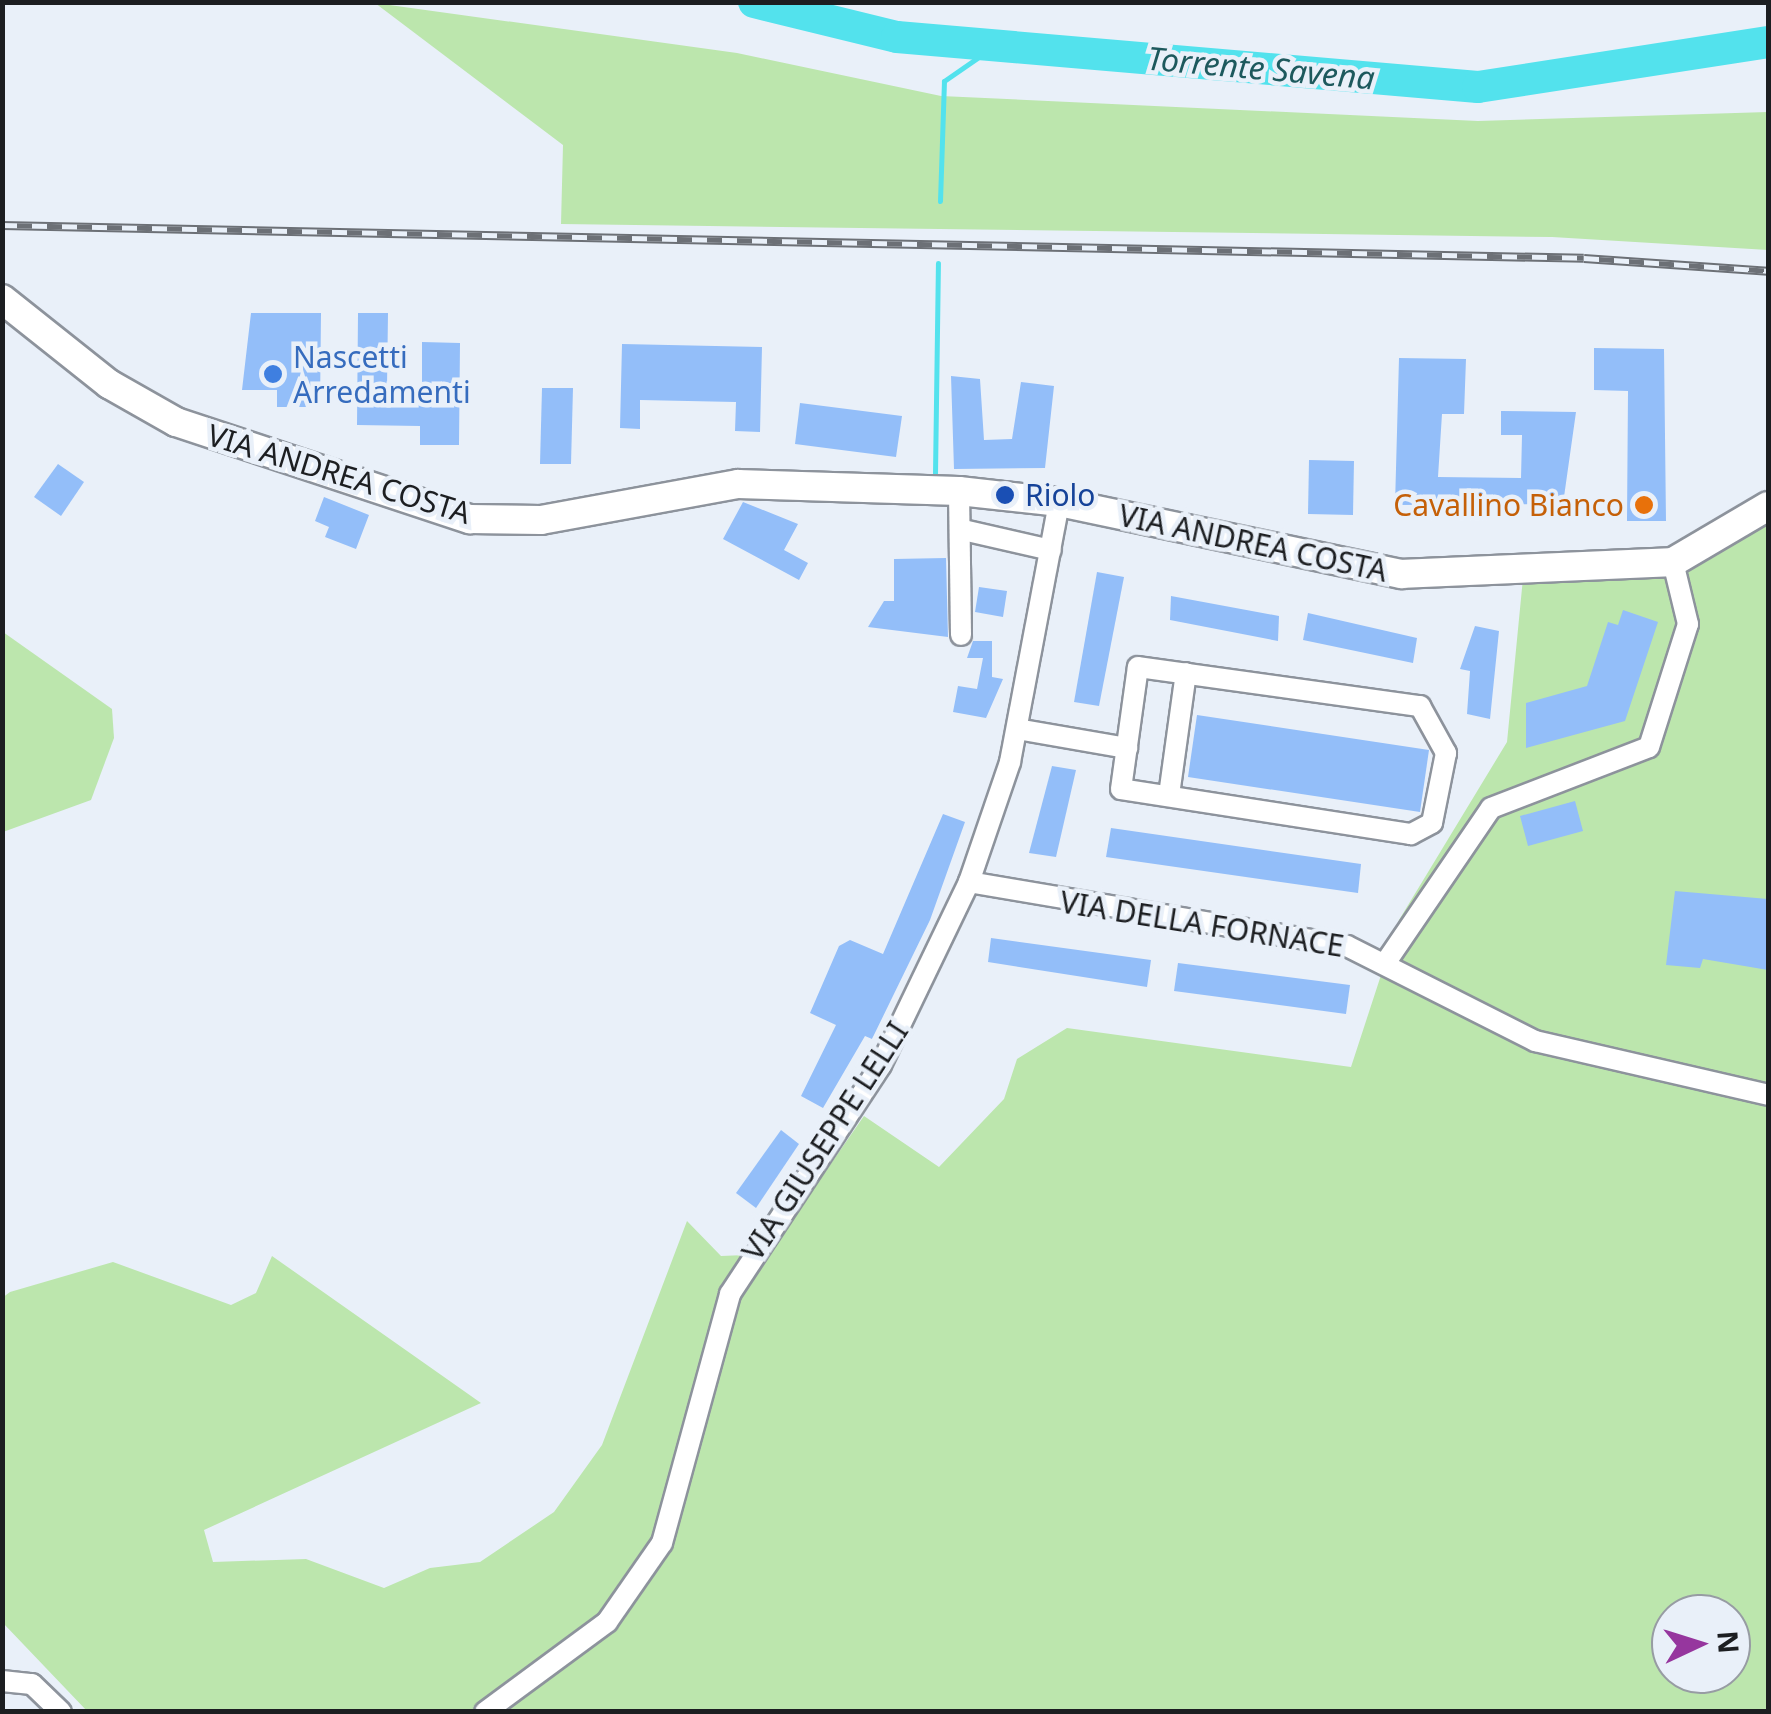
<!DOCTYPE html>
<style>
body{margin:0}
#map{position:relative;width:1771px;height:1714px;overflow:hidden;background:#e9f0f9;font-family:"Noto Sans",sans-serif}
div>[style]{position:absolute}
.green>*{inset:0;background:#bce6ad}
.stream>*{height:5px;margin:-2.5px;padding:0 2.5px;transform-origin:2.5px;border-radius:2.5px;background:#53e2ed}
.river>*{height:32px;margin:-16px;padding:0 16px;transform-origin:16px;border-radius:16px;background:#53e2ed}
.building>*{inset:0;background:#93bef9}
.roads{filter:drop-shadow(2px 0 #8d939c) drop-shadow(-2px 0 #8d939c) drop-shadow(0 2px #8d939c) drop-shadow(0 -2px #8d939c)}
.minor>*{height:20px;margin:-10px;padding:0 10px;transform-origin:10px;border-radius:10px;background:#fff}
.major>*{height:28px;margin:-14px;padding:0 14px;transform-origin:14px;border-radius:14px;background:#fff}
.rail>*{height:9px;margin-top:-4.5px;transform-origin:0;background:repeating-linear-gradient(90deg,#e9f0f9 0 15px,#6c7076 0 30px);box-sizing:border-box;border-block:2px solid #6c7076}
.dots>*{width:28px;height:28px;translate:-50% -50%;box-sizing:border-box;border:5px solid #e9f0f9;border-radius:50%}
span{translate:-50% -50%;white-space:nowrap;text-align:center;line-height:1.15;-webkit-text-stroke:9px #e9f0f9;paint-order:stroke}
.shop-label{font-size:30px;color:#366cbe}
.left{translate:0 -50%;text-align:left}
.street-label{font-size:30px;color:#1c1e21}
.transit-label{font-size:30px;color:#164399}
.food-label{font-size:30px;color:#c56008}
.right{translate:-100% -50%;text-align:right}
.water-label{font-size:32px;color:#1d595d;font-style:italic}
.frame{position:absolute;inset:0;border:5px solid #1c1e21;pointer-events:none}
.north{position:absolute;left:1651px;top:1594px;width:100px;height:100px;box-sizing:border-box;background:#e9f0f9;border:2px solid #979ca3;border-radius:50%;rotate:86deg;font-size:28px;font-weight:700;line-height:40px;text-align:center;color:#1c1e21}
.north::after{content:'';display:block;margin:auto;width:35px;height:45px;background:#96369e;clip-path:polygon(50% 0,100% 100%,50% 72%,0 100%)}
</style>
<div id="map">
<div class="green">
<i style="clip-path:polygon(375px 3px,737px 53px,941px 96px,1478px 121px,1768px 112px,1768px 250px,1552px 237px,561px 224px,563px 145px)"></i>
<i style="clip-path:polygon(evenodd,1768px 504px,1768px 1711px,87px 1711px,3px 1623px,2px 1298px,10px 1292px,113px 1262px,231px 1305px,256px 1293px,272px 1256px,481px 1403px,204px 1530px,213px 1562px,306px 1559px,384px 1588px,430px 1568px,480px 1562px,554px 1512px,602px 1445px,687px 1221px,721px 1256px,768px 1254px,864px 1116px,939px 1167px,1004px 1099px,1017px 1059px,1067px 1028px,1351px 1067px,1399px 920px,1507px 742px,1523px 578px,1652px 566px,1768px 504px,1671px 1614px,1731px 1614px,1731px 1674px,1671px 1674px,1671px 1614px)"></i>
<i style="clip-path:polygon(3px 632px,112px 709px,114px 738px,91px 800px,3px 832px)"></i>
</div>
<div class="stream">
<i style="left:940px;top:201px;width:120px;rotate:-88.1deg"></i>
<i style="left:944px;top:81px;width:63px;rotate:-34.7deg"></i>
<i style="left:935px;top:474px;width:211px;rotate:-89.2deg"></i>
</div>
<div class="river">
<i style="left:754px;top:2px;width:147px;rotate:13.8deg"></i>
<i style="left:897px;top:37px;width:583px;rotate:4.92deg"></i>
<i style="left:1478px;top:87px;width:293px;rotate:-8.8deg"></i>
</div>
<div class="building">
<i style="clip-path:polygon(251px 313px,321px 313px,320px 407px,277px 407px,277px 390px,242px 390px)"></i>
<i style="clip-path:polygon(358px 313px,388px 313px,387px 387px,422px 388px,422px 342px,460px 343px,459px 445px,420px 445px,420px 426px,357px 425px)"></i>
<i style="clip-path:polygon(622px 344px,762px 347px,760px 432px,735px 431px,736px 402px,640px 400px,640px 429px,620px 428px)"></i>
<i style="clip-path:polygon(1594px 348px,1664px 349px,1666px 521px,1627px 521px,1628px 391px,1594px 390px)"></i>
<i style="clip-path:polygon(1399px 358px,1466px 359px,1464px 414px,1442px 414px,1438px 477px,1521px 478px,1522px 435px,1501px 435px,1501px 411px,1576px 412px,1563px 504px,1395px 505px)"></i>
<i style="clip-path:polygon(951px 376px,980px 379px,984px 440px,1012px 439px,1021px 382px,1054px 386px,1045px 468px,954px 469px)"></i>
<i style="clip-path:polygon(542px 388px,573px 388px,571px 464px,540px 464px)"></i>
<i style="clip-path:polygon(800px 403px,902px 416px,896px 457px,795px 444px)"></i>
<i style="clip-path:polygon(1309px 460px,1354px 461px,1353px 515px,1308px 514px)"></i>
<i style="clip-path:polygon(58px 464px,84px 482px,61px 516px,34px 497px)"></i>
<i style="clip-path:polygon(324px 497px,369px 515px,356px 549px,325px 537px,329px 527px,315px 521px)"></i>
<i style="clip-path:polygon(743px 502px,798px 524px,784px 550px,808px 563px,799px 580px,723px 539px)"></i>
<i style="clip-path:polygon(946px 558px,948px 637px,868px 627px,884px 601px,894px 601px,894px 559px)"></i>
<i style="clip-path:polygon(1097px 572px,1124px 577px,1099px 706px,1074px 702px)"></i>
<i style="clip-path:polygon(979px 587px,1007px 591px,1003px 617px,975px 612px)"></i>
<i style="clip-path:polygon(1171px 596px,1279px 616px,1278px 641px,1170px 620px)"></i>
<i style="clip-path:polygon(1623px 610px,1658px 622px,1625px 721px,1526px 748px,1526px 703px,1587px 686px,1608px 622px,1618px 625px)"></i>
<i style="clip-path:polygon(1308px 613px,1417px 638px,1413px 663px,1303px 640px)"></i>
<i style="clip-path:polygon(1475px 626px,1499px 631px,1490px 719px,1467px 714px,1470px 671px,1460px 669px)"></i>
<i style="clip-path:polygon(973px 641px,992px 641px,992px 677px,1003px 679px,986px 718px,953px 712px,958px 686px,977px 689px,983px 658px,967px 658px)"></i>
<i style="clip-path:polygon(1197px 715px,1429px 750px,1420px 812px,1188px 777px)"></i>
<i style="clip-path:polygon(1052px 766px,1076px 770px,1056px 857px,1029px 853px)"></i>
<i style="clip-path:polygon(1575px 801px,1583px 831px,1528px 846px,1520px 816px)"></i>
<i style="clip-path:polygon(943px 814px,965px 822px,930px 920px,872px 1039px,865px 1036px,823px 1108px,801px 1096px,836px 1025px,810px 1013px,839px 946px,850px 940px,883px 954px)"></i>
<i style="clip-path:polygon(1111px 828px,1361px 864px,1358px 893px,1106px 857px)"></i>
<i style="clip-path:polygon(1675px 891px,1768px 899px,1768px 970px,1703px 959px,1700px 968px,1666px 965px)"></i>
<i style="clip-path:polygon(991px 938px,1151px 960px,1147px 987px,988px 962px)"></i>
<i style="clip-path:polygon(1178px 963px,1350px 985px,1346px 1014px,1174px 991px)"></i>
<i style="clip-path:polygon(781px 1130px,799px 1144px,756px 1208px,736px 1193px)"></i>
</div>
<div class="roads">
<div class="minor">
<i style="left:959px;top:491px;width:144px;rotate:89.2deg"></i>
<i style="left:963px;top:530px;width:90px;rotate:12.8deg"></i>
<i style="left:1138px;top:667px;width:285px;rotate:7.9deg"></i>
<i style="left:1420px;top:706px;width:54px;rotate:61deg"></i>
<i style="left:1446px;top:753px;width:71px;rotate:101.3deg"></i>
<i style="left:1432px;top:823px;width:24px;rotate:152deg"></i>
<i style="left:1411px;top:834px;width:293px;rotate:-171.2deg"></i>
<i style="left:1121px;top:789px;width:123px;rotate:-82.1deg"></i>
<i style="left:1017px;top:729px;width:112px;rotate:9.8deg"></i>
<i style="left:1169px;top:795px;width:123px;rotate:-82.1deg"></i>
<i style="left:969px;top:882px;width:383px;rotate:9.6deg"></i>
<i style="left:1347px;top:946px;width:211px;rotate:26.8deg"></i>
<i style="left:1535px;top:1041px;width:239px;rotate:13deg"></i>
<i style="left:1386px;top:962px;width:186px;rotate:-55.7deg"></i>
<i style="left:1491px;top:808px;width:169px;rotate:-21.1deg"></i>
<i style="left:1649px;top:747px;width:129px;rotate:-72.4deg"></i>
<i style="left:1688px;top:624px;width:64px;rotate:-103.6deg"></i>
<i style="left:2px;top:1681px;width:30px;rotate:6deg"></i>
<i style="left:32px;top:1684px;width:40px;rotate:44deg"></i>
<i style="left:485px;top:1712px;width:152px;rotate:-36.4deg"></i>
<i style="left:607px;top:1622px;width:96px;rotate:-55.2deg"></i>
<i style="left:662px;top:1543px;width:258px;rotate:-74.7deg"></i>
<i style="left:730px;top:1294px;width:274px;rotate:-56.6deg"></i>
<i style="left:881px;top:1065px;width:203px;rotate:-64.3deg"></i>
<i style="left:969px;top:882px;width:127px;rotate:-71.1deg"></i>
<i style="left:1010px;top:762px;width:265px;rotate:-79.3deg"></i>
</div>
<div class="major">
<i style="left:2px;top:299px;width:137px;rotate:38.5deg"></i>
<i style="left:109px;top:384px;width:77px;rotate:29.6deg"></i>
<i style="left:176px;top:422px;width:310px;rotate:18.3deg"></i>
<i style="left:470px;top:519px;width:71px;rotate:0.8deg"></i>
<i style="left:541px;top:520px;width:200px;rotate:-10.4deg"></i>
<i style="left:738px;top:484px;width:221px;rotate:1.8deg"></i>
<i style="left:959px;top:491px;width:101px;rotate:6.3deg"></i>
<i style="left:1059px;top:502px;width:350px;rotate:11.9deg"></i>
<i style="left:1402px;top:574px;width:271px;rotate:-2.5deg"></i>
<i style="left:1673px;top:562px;width:110px;rotate:-30.5deg"></i>
</div>
</div>
<div class="rail">
<i style="left:2px;top:225px;width:1582px;rotate:1.19deg"></i>
<i style="left:1584px;top:258px;width:184px;rotate:4deg"></i>
</div>
<div class="dots">
<i style="left:273px;top:374px;background:#3f7fe0"></i>
<i style="left:1005px;top:495px;background:#1a4fb4"></i>
<i style="left:1644px;top:505px;background:#e8710a"></i>
</div>
<div class="shop-label">
<span class="left" style="left:293px;top:374px">Nascetti<br>Arredamenti</span>
</div>
<div class="street-label">
<span style="left:339px;top:474px;rotate:17deg">VIA ANDREA COSTA</span>
<span style="left:1253px;top:543px;rotate:12deg">VIA ANDREA COSTA</span>
<span style="left:1202px;top:924px;rotate:9deg">VIA DELLA FORNACE</span>
<span style="left:825px;top:1141px;rotate:-57deg">VIA GIUSEPPE LELLI</span>
</div>
<div class="transit-label">
<span class="left" style="left:1025px;top:495px">Riolo</span>
</div>
<div class="food-label">
<span class="right" style="left:1624px;top:505px">Cavallino Bianco</span>
</div>
<div class="water-label">
<span style="left:1261px;top:68px;rotate:5deg">Torrente Savena</span>
</div>
<div class="frame"></div>
<div class="north">N</div>
</div>
